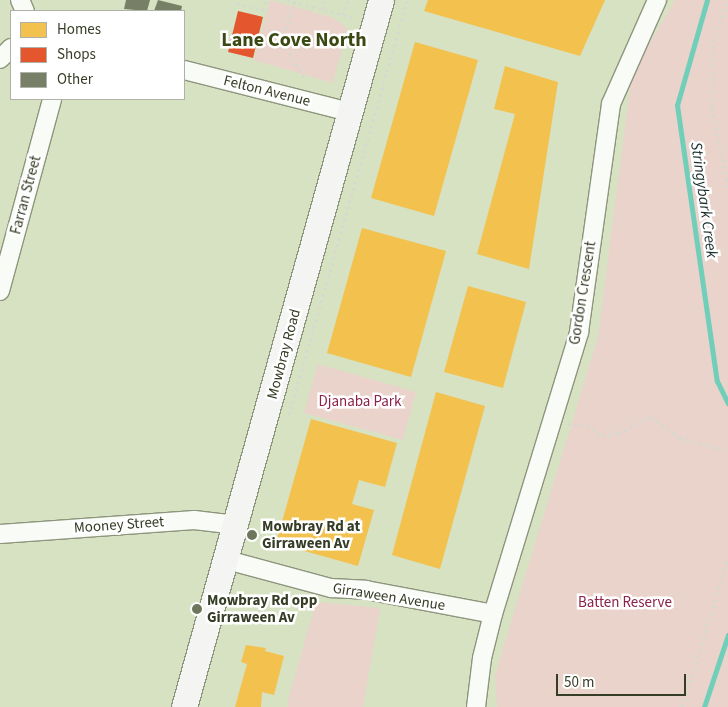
<!DOCTYPE html>
<style>
body{margin:0}
#map{position:relative;width:728px;height:707px;overflow:hidden;background:#d7e2c2;font-family:"Source Sans 3",sans-serif}
div>[style]{position:absolute}
.green>*{inset:0;background:#e9d3cb}
.homes>*{inset:0;background:#f2c14e}
.shops>*{inset:0;background:#e4572e}
.stream>*{height:5px;margin:-2.5px;padding:0 2.5px;transform-origin:2.5px;border-radius:2.5px;background:#70ceb9}
.building>*{inset:0;background:#777f66}
.path>*{height:3px;margin-top:-1.5px;transform-origin:0;background:repeating-linear-gradient(90deg,#d5d9cf 0 2.5px,transparent 0 6.5px)}
.roads{filter:drop-shadow(1px 0 #8d957d) drop-shadow(-1px 0 #8d957d) drop-shadow(0 1px #8d957d) drop-shadow(0 -1px #8d957d)}
.minor>*{height:18px;margin:-9px;padding:0 9px;transform-origin:9px;border-radius:9px;background:#f9fbf6}
.secondary>*{height:25px;margin:-12.5px;padding:0 12.5px;transform-origin:12.5px;border-radius:12.5px;background:#f4f4f2}
.dots>*{width:14px;height:14px;translate:-50% -50%;box-sizing:border-box;border:2px solid #fff;border-radius:50%}
span{translate:-50% -50%;white-space:nowrap;text-align:center;line-height:1.15;-webkit-text-stroke:5px #fff;paint-order:stroke}
.street-label{font-size:15px;color:#363d26}
.park-label{font-size:15px;color:#8c2249}
.poi-label{font-size:15px;color:#363d26;font-weight:700}
.left{translate:0 -50%;text-align:left}
.water-label{font-size:16px;color:#192f2b;font-style:italic}
.district-label{font-size:20px;color:#3a4812;font-weight:700}
.legend{position:absolute;left:10px;top:10px;width:175px;height:90px;box-sizing:border-box;background:#fff;border:1px solid #afb1a8;margin:0;padding:6px 9px;list-style:none;font-size:15px;color:#363d26}
.legend li{display:flex;align-items:center;gap:10px;height:25px}
.legend b{width:25px;border:1px solid #afb1a8}
.scale{position:absolute;left:556px;top:674px;width:130px;height:22px;box-sizing:border-box;border:2px solid #363d26;border-top:0;padding-left:6px;font-size:15px;line-height:18px;white-space:nowrap;color:#363d26;-webkit-text-stroke:4px #fff;paint-order:stroke}
</style>
<div id="map">
<div class="green">
<i style="clip-path:polygon(270px 0,332px 17px,347px 28px,333px 83px,254px 60px)"></i>
<i style="clip-path:polygon(675px 0,728px 0,728px 707px,497px 707px,495px 675px,598px 337px,632px 73px)"></i>
<i style="clip-path:polygon(318px 364px,416px 392px,403px 440px,304px 413px)"></i>
<i style="clip-path:polygon(316px 602px,380px 608px,363px 707px,288px 707px,287px 704px)"></i>
</div>
<div class="homes">
<i style="clip-path:polygon(428px 0,605px 0,580px 56px,424px 11px)"></i>
<i style="clip-path:polygon(415px 42px,478px 60px,434px 216px,371px 198px)"></i>
<i style="clip-path:polygon(505px 66px,558px 82px,529px 269px,477px 254px,515px 114px,494px 109px)"></i>
<i style="clip-path:polygon(362px 228px,446px 251px,411px 377px,327px 353px)"></i>
<i style="clip-path:polygon(468px 286px,526px 302px,503px 388px,444px 372px)"></i>
<i style="clip-path:polygon(436px 392px,485px 406px,440px 569px,392px 555px)"></i>
<i style="clip-path:polygon(311px 419px,397px 443px,385px 487px,359px 480px,352px 504px,374px 510px,358px 566px,276px 543px)"></i>
<i style="clip-path:polygon(246px 645px,266px 648px,265px 651px,284px 656px,274px 695px,262px 692px,261px 707px,235px 707px,247px 664px,241px 662px)"></i>
</div>
<div class="shops">
<i style="clip-path:polygon(238px 11px,263px 17px,253px 58px,228px 52px)"></i>
</div>
<div class="stream">
<i style="left:707px;top:0;width:109px;rotate:105.9deg"></i>
<i style="left:677px;top:105px;width:279px;rotate:81.8deg"></i>
<i style="left:717px;top:381px;width:25px;rotate:64deg"></i>
<i style="left:704px;top:707px;width:76px;rotate:-71.6deg"></i>
</div>
<div class="building">
<i style="clip-path:polygon(126px 0,150px 0,147px 11px,124px 9px)"></i>
<i style="clip-path:polygon(158px 0,182px 6px,181px 11px,154px 11px)"></i>
</div>
<div class="path">
<i style="left:287px;top:0;width:69px;rotate:15deg"></i>
<i style="left:294px;top:2px;width:41px;rotate:105.8deg"></i>
<i style="left:283px;top:41px;width:42px;rotate:59.7deg"></i>
<i style="left:237px;top:3px;width:27px;rotate:15deg"></i>
<i style="left:263px;top:10px;width:10px;rotate:-73deg"></i>
<i style="left:728px;top:3px;width:39px;rotate:113deg"></i>
<i style="left:713px;top:39px;width:69px;rotate:90.8deg"></i>
<i style="left:712px;top:108px;width:81px;rotate:78.6deg"></i>
<i style="left:322px;top:9px;width:9px;rotate:-72deg"></i>
<i style="left:342px;top:15px;width:16px;rotate:-68deg"></i>
<i style="left:289px;top:415px;width:431px;rotate:-74.1deg"></i>
<i style="left:568px;top:424px;width:19px;rotate:3deg"></i>
<i style="left:587px;top:425px;width:19px;rotate:36deg"></i>
<i style="left:602px;top:436px;width:16px;rotate:-11deg"></i>
<i style="left:618px;top:433px;width:37px;rotate:-26deg"></i>
<i style="left:651px;top:417px;width:36px;rotate:36deg"></i>
<i style="left:680px;top:438px;width:50px;rotate:15.2deg"></i>
<i style="left:682px;top:707px;width:155px;rotate:-72.7deg"></i>
</div>
<div class="roads">
<div class="minor">
<i style="left:20px;top:0;width:12px;rotate:66deg"></i>
<i style="left:0;top:59px;width:16px;rotate:-45deg"></i>
<i style="left:184px;top:70px;width:171px;rotate:14.2deg"></i>
<i style="left:0;top:291px;width:199px;rotate:-74.8deg"></i>
<i style="left:0;top:534px;width:195px;rotate:-4.1deg"></i>
<i style="left:194px;top:520px;width:43px;rotate:6.6deg"></i>
<i style="left:227px;top:560px;width:108px;rotate:15.1deg"></i>
<i style="left:331px;top:588px;width:35px;rotate:3deg"></i>
<i style="left:366px;top:590px;width:129px;rotate:10.7deg"></i>
<i style="left:476px;top:707px;width:49px;rotate:-83deg"></i>
<i style="left:482px;top:658px;width:45px;rotate:-76deg"></i>
<i style="left:493px;top:614px;width:295px;rotate:-73deg"></i>
<i style="left:579px;top:332px;width:230px;rotate:-82deg"></i>
<i style="left:611px;top:104px;width:114px;rotate:-66.1deg"></i>
</div>
<div class="secondary">
<i style="left:184px;top:707px;width:734px;rotate:-74.43deg"></i>
</div>
</div>
<div class="dots">
<i style="left:252px;top:535px;background:#6e775d"></i>
<i style="left:197px;top:609px;background:#6e775d"></i>
</div>
<div class="street-label">
<span style="left:267px;top:91px;rotate:14deg">Felton Avenue</span>
<span style="left:26px;top:195px;rotate:-75deg">Farran Street</span>
<span style="left:583px;top:293px;rotate:-81deg">Gordon Crescent</span>
<span style="left:284px;top:354px;rotate:-75deg">Mowbray Road</span>
<span style="left:119px;top:525px;rotate:-4deg">Mooney Street</span>
<span style="left:389px;top:597px;rotate:9deg">Girraween Avenue</span>
</div>
<div class="park-label">
<span style="left:360px;top:402px">Djanaba Park</span>
<span style="left:625px;top:603px">Batten Reserve</span>
</div>
<div class="poi-label">
<span class="left" style="left:262px;top:535px">Mowbray Rd at<br>Girraween Av</span>
<span class="left" style="left:207px;top:609px">Mowbray Rd opp<br>Girraween Av</span>
</div>
<div class="water-label">
<span style="left:704px;top:200px;rotate:82deg">Stringybark Creek</span>
</div>
<div class="district-label">
<span style="left:294px;top:40px">Lane Cove North</span>
</div>
<ul class="legend">
<li><b style="height:14px;background:#f2c14e"></b>Homes</li>
<li><b style="height:14px;background:#e4572e"></b>Shops</li>
<li><b style="height:14px;background:#777f66"></b>Other</li>
</ul>
<div class="scale">50 m</div>
</div>
